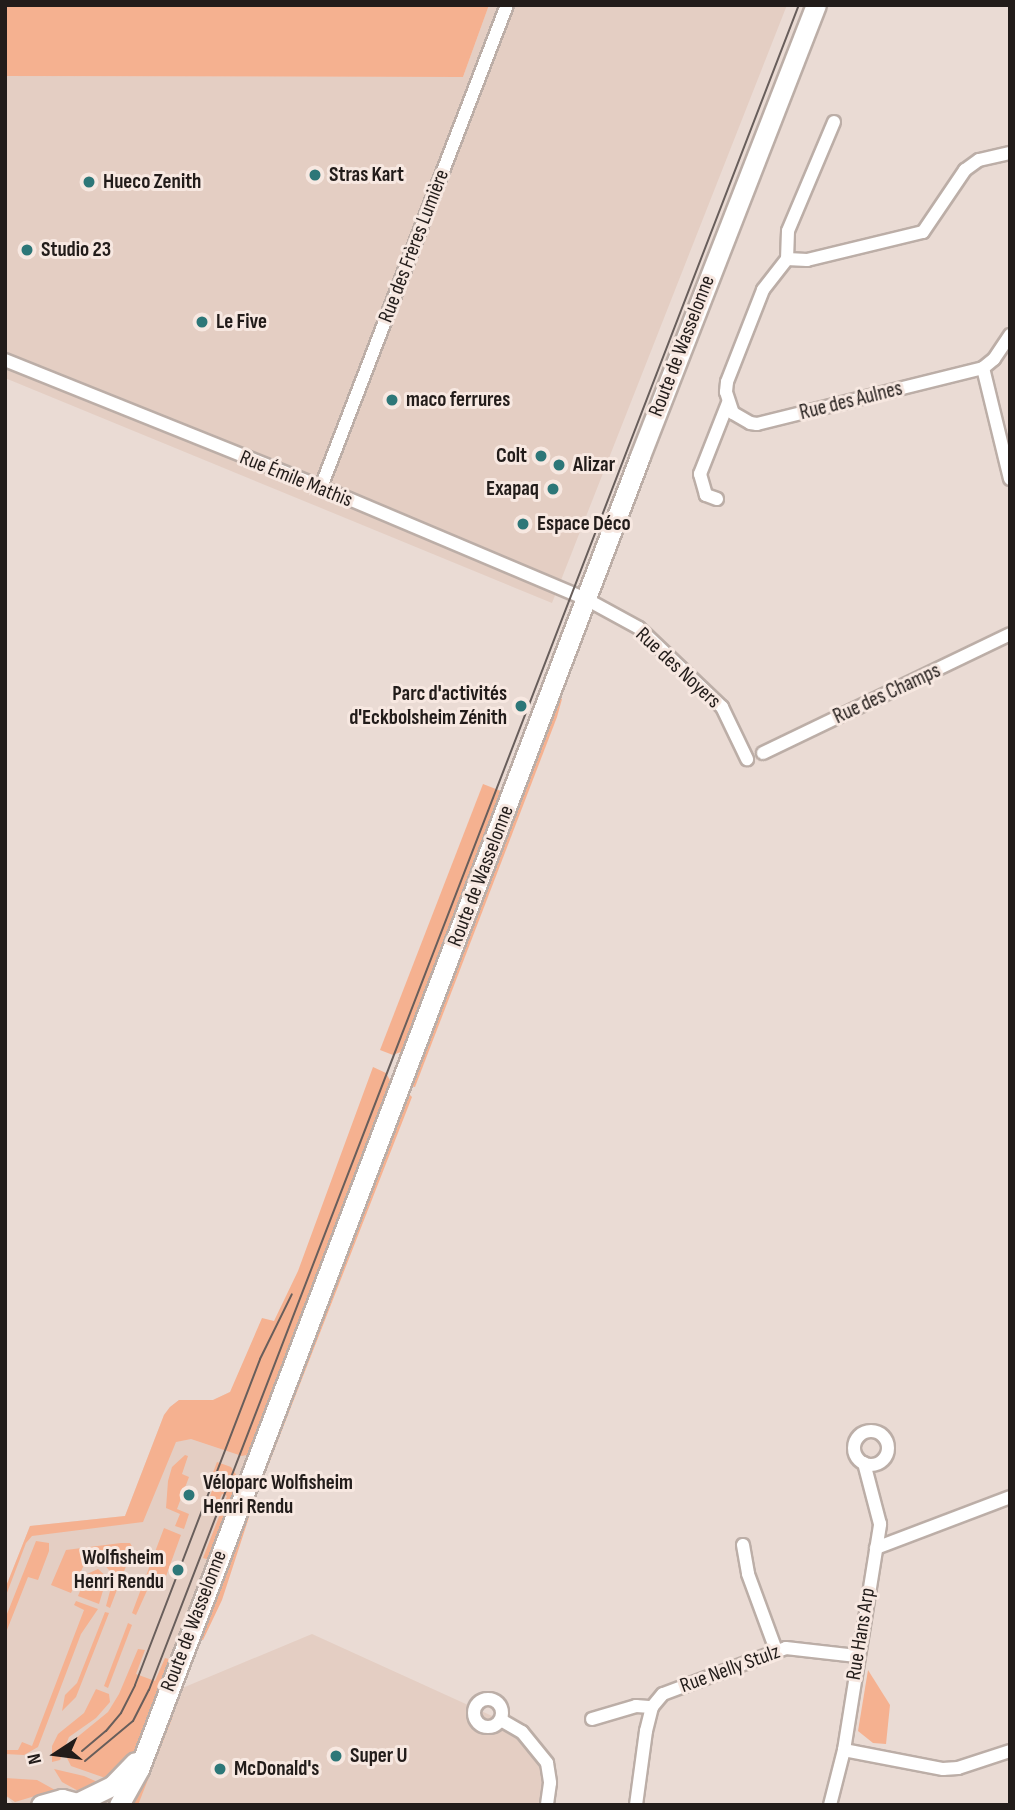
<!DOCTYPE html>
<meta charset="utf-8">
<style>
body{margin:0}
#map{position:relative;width:1015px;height:1810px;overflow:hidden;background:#eadbd4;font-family:"Sofia Sans Condensed",sans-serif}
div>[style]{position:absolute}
.built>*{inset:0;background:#e4cec3}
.green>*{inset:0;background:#f5b190}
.roads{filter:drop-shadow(2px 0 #bcaea7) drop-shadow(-2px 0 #bcaea7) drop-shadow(0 2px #bcaea7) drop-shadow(0 -2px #bcaea7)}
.minor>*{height:12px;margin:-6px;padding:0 6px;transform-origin:6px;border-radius:6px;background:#fff}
.minor>.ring{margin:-6px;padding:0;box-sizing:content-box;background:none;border:12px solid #fff;border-radius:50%}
.primary>*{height:19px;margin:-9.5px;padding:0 9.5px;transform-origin:9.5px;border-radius:9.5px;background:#fff}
.tram>*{height:2px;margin:-1px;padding:0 1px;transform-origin:1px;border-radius:1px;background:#685e5b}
.dots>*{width:19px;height:19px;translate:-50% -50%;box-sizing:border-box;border:4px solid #f7e8e1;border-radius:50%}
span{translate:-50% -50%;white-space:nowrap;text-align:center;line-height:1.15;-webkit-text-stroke:6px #f7e8e1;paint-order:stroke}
.poi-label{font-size:21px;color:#221c1a;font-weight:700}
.left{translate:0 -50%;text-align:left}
.right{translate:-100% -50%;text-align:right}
.street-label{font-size:21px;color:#221c1a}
.frame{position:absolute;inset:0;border:7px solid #221c1a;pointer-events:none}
.north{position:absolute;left:21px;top:1719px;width:70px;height:70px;-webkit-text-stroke:5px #f7e8e1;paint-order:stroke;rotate:257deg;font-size:19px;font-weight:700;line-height:28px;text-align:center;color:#221c1a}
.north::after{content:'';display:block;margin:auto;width:24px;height:32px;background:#221c1a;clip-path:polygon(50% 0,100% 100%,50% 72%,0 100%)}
</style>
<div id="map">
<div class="built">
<i style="clip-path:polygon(489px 5px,787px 5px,552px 603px,5px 378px,5px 76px,463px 77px)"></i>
<i style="clip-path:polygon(230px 1392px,268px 1406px,180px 1689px,312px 1634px,501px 1720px,547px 1763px,547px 1805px,14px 1805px,5px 1795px,5px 1589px,30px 1526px,125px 1516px,164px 1415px,170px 1407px,179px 1400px,213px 1400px)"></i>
</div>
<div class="green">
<i style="clip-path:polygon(5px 5px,489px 5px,463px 77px,5px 76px)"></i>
<i style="clip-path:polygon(559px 697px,562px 699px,557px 717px,415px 1087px,408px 1086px)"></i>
<i style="clip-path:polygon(483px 784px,506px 793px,403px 1051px,393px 1055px,380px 1050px)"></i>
<i style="clip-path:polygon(373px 1067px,386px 1073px,391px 1082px,250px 1454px,242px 1456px,191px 1439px,176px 1442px,143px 1522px,32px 1536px,26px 1543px,5px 1598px,5px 1589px,30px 1526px,125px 1516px,164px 1415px,170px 1407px,179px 1400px,213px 1400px,230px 1392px,262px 1318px,274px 1321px,298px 1271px)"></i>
<i style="clip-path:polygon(407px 1092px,412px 1097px,254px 1502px,222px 1600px,203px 1640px,195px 1638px)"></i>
<i style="clip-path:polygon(185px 1455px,188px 1456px,182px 1474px,189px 1477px,177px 1509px,189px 1514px,184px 1529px,175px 1526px,180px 1514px,166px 1508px,168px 1481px,172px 1467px)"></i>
<i style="clip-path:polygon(217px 1462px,231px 1467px,239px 1479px,210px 1560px,203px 1558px,227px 1496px,222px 1494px,218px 1503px,209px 1500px,212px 1490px,207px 1488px)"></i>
<i style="clip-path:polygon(164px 1528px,181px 1535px,165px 1579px,154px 1575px,136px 1615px,132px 1613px)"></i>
<i style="clip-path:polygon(36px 1541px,49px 1543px,49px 1551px,38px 1580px,28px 1577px,5px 1635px,5px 1619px)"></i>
<i style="clip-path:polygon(121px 1543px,130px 1543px,133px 1548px,110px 1608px,106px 1606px,114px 1576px,102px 1562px,92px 1562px,83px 1567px,71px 1593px,51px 1585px,66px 1550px)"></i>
<i style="clip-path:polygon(98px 1569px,107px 1577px,99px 1604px,78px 1596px,87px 1574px)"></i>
<i style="clip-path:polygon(76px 1601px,98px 1609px,81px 1634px,38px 1747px,24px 1755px,5px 1754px,5px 1750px,18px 1750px,22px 1742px,32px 1746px,84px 1610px,74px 1605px)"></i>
<i style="clip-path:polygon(105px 1612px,109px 1613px,76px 1697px,62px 1711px,65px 1695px,77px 1683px)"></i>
<i style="clip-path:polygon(128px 1623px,132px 1625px,108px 1688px,104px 1686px)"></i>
<i style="clip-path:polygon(138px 1649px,145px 1650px,136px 1674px,155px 1681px,165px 1658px,172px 1660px,140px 1745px,129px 1762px,111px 1780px,71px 1766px,67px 1758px,70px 1743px,108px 1712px,119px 1694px)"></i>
<i style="clip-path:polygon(868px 1670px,890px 1705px,886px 1744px,873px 1743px,858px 1731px)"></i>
<i style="clip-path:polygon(96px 1689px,109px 1694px,110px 1702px,96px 1718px,69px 1737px,60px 1760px,52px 1762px,52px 1746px,58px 1734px,84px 1713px)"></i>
<i style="clip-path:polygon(166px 1713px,173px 1716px,138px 1805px,134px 1805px,130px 1800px)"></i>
<i style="clip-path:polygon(54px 1769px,84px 1776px,102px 1784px,82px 1793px,62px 1782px)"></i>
<i style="clip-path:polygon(5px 1778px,37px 1780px,55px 1790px,15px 1802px,5px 1795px)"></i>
</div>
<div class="roads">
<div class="minor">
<i style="left:834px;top:122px;width:118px;rotate:112.9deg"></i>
<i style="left:788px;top:231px;width:28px;rotate:92deg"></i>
<i style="left:787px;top:259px;width:20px;rotate:3deg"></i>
<i style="left:807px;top:260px;width:119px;rotate:-13.6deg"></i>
<i style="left:923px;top:232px;width:75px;rotate:-55.9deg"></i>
<i style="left:965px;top:170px;width:17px;rotate:-36deg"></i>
<i style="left:979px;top:160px;width:32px;rotate:-13deg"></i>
<i style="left:787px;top:259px;width:39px;rotate:128deg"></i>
<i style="left:763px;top:290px;width:99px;rotate:111.4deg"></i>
<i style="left:727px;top:382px;width:10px;rotate:96deg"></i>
<i style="left:726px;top:392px;width:22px;rotate:72deg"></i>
<i style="left:733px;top:413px;width:20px;rotate:30deg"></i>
<i style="left:750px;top:423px;width:7px;rotate:8deg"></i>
<i style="left:757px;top:424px;width:233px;rotate:-13.9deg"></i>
<i style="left:983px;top:368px;width:14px;rotate:-39deg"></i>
<i style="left:994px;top:359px;width:29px;rotate:-56deg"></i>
<i style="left:5px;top:360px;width:341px;rotate:21.9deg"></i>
<i style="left:321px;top:487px;width:288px;rotate:22.9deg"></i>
<i style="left:586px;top:599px;width:60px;rotate:28.7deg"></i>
<i style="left:639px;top:628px;width:115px;rotate:43.6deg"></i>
<i style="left:722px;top:707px;width:58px;rotate:64.3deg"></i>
<i style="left:983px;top:368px;width:114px;rotate:76.3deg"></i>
<i style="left:321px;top:487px;width:517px;rotate:-68.9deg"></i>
<i style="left:717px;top:499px;width:12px;rotate:-160deg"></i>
<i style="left:706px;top:495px;width:22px;rotate:-106deg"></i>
<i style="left:700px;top:474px;width:76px;rotate:-68.5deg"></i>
<i style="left:763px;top:753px;width:274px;rotate:-25.7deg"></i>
<i class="ring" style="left:854px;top:1431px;width:22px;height:22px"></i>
<i style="left:743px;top:1545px;width:29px;rotate:80deg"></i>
<i style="left:748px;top:1574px;width:81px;rotate:69.8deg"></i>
<i style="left:876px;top:1548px;width:143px;rotate:-20.8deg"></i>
<i class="ring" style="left:474px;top:1699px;width:16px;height:16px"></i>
<i style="left:592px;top:1719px;width:46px;rotate:-16.5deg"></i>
<i style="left:636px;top:1706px;width:16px;rotate:4deg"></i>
<i style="left:501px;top:1720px;width:24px;rotate:30deg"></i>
<i style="left:522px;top:1732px;width:40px;rotate:51deg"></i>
<i style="left:547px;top:1763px;width:20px;rotate:81deg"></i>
<i style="left:550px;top:1783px;width:22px;rotate:98deg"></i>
<i style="left:844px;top:1750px;width:101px;rotate:10.9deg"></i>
<i style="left:943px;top:1769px;width:15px;rotate:-4deg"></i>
<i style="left:958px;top:1768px;width:55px;rotate:-18.1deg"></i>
<i style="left:636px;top:1805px;width:75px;rotate:-82.3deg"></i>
<i style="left:646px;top:1731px;width:25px;rotate:-76deg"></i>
<i style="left:652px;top:1707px;width:17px;rotate:-50deg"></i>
<i style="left:663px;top:1694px;width:131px;rotate:-20.5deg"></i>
<i style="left:786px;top:1648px;width:71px;rotate:6.4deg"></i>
<i style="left:830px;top:1805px;width:57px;rotate:-75.7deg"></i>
<i style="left:844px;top:1750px;width:229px;rotate:-80.9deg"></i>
<i style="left:880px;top:1524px;width:63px;rotate:-104.7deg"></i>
</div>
<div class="primary">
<i style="left:79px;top:1802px;width:37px;rotate:-26deg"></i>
<i style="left:112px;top:1786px;width:33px;rotate:-46deg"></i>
<i style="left:41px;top:1805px;width:22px;rotate:-16deg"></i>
<i style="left:62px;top:1799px;width:23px;rotate:15deg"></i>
<i style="left:119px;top:1805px;width:41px;rotate:-60.9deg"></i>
<i style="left:139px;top:1769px;width:1405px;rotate:-69.11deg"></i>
<i style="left:640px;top:456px;width:484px;rotate:-68.7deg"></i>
</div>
</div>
<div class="tram">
<i style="left:82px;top:1751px;width:31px;rotate:-40deg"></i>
<i style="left:106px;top:1731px;width:23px;rotate:-50deg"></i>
<i style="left:121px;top:1713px;width:31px;rotate:-63deg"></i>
<i style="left:135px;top:1685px;width:349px;rotate:-69deg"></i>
<i style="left:260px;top:1359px;width:72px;rotate:-63.8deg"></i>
<i style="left:85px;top:1761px;width:62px;rotate:-39.8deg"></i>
<i style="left:133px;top:1721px;width:35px;rotate:-63deg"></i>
<i style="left:149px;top:1690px;width:1806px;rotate:-68.91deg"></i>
</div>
<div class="dots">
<i style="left:315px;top:175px;background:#2d7778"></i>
<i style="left:89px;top:182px;background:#2d7778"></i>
<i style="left:27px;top:250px;background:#2d7778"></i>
<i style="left:202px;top:322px;background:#2d7778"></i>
<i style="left:392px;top:400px;background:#2d7778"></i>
<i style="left:541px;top:456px;background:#2d7778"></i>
<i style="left:559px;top:465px;background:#2d7778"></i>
<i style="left:553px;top:489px;background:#2d7778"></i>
<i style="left:523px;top:524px;background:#2d7778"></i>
<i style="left:521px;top:706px;background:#2d7778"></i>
<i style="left:189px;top:1495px;background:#2d7778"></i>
<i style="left:178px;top:1570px;background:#2d7778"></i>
<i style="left:336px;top:1756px;background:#2d7778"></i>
<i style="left:220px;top:1769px;background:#2d7778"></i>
</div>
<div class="poi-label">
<span class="left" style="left:329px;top:175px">Stras Kart</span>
<span class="left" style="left:103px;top:182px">Hueco Zenith</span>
<span class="left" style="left:41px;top:250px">Studio 23</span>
<span class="left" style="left:216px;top:322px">Le Five</span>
<span class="left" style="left:406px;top:400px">maco ferrures</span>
<span class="right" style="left:527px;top:456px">Colt</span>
<span class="left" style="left:573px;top:465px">Alizar</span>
<span class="right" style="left:539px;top:489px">Exapaq</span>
<span class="left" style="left:537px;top:524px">Espace Déco</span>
<span class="right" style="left:507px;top:706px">Parc d'activités<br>d'Eckbolsheim Zénith</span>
<span class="left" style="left:203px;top:1495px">Véloparc Wolfisheim<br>Henri Rendu</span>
<span class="right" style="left:164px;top:1570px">Wolfisheim<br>Henri Rendu</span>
<span class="left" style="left:350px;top:1756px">Super U</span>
<span class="left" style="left:234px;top:1769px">McDonald's</span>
</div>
<div class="street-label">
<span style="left:414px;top:246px;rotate:-69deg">Rue des Frères Lumière</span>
<span style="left:682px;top:346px;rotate:-69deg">Route de Wasselonne</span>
<span style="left:851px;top:401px;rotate:-14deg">Rue des Aulnes</span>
<span style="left:296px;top:479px;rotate:22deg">Rue Émile Mathis</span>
<span style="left:678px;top:668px;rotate:43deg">Rue des Noyers</span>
<span style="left:887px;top:694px;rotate:-25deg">Rue des Champs</span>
<span style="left:481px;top:876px;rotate:-69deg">Route de Wasselonne</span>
<span style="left:194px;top:1621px;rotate:-69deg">Route de Wasselonne</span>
<span style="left:861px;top:1634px;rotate:-81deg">Rue Hans Arp</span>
<span style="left:730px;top:1669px;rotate:-20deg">Rue Nelly Stulz</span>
</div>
<div class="frame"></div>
<div class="north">N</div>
</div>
